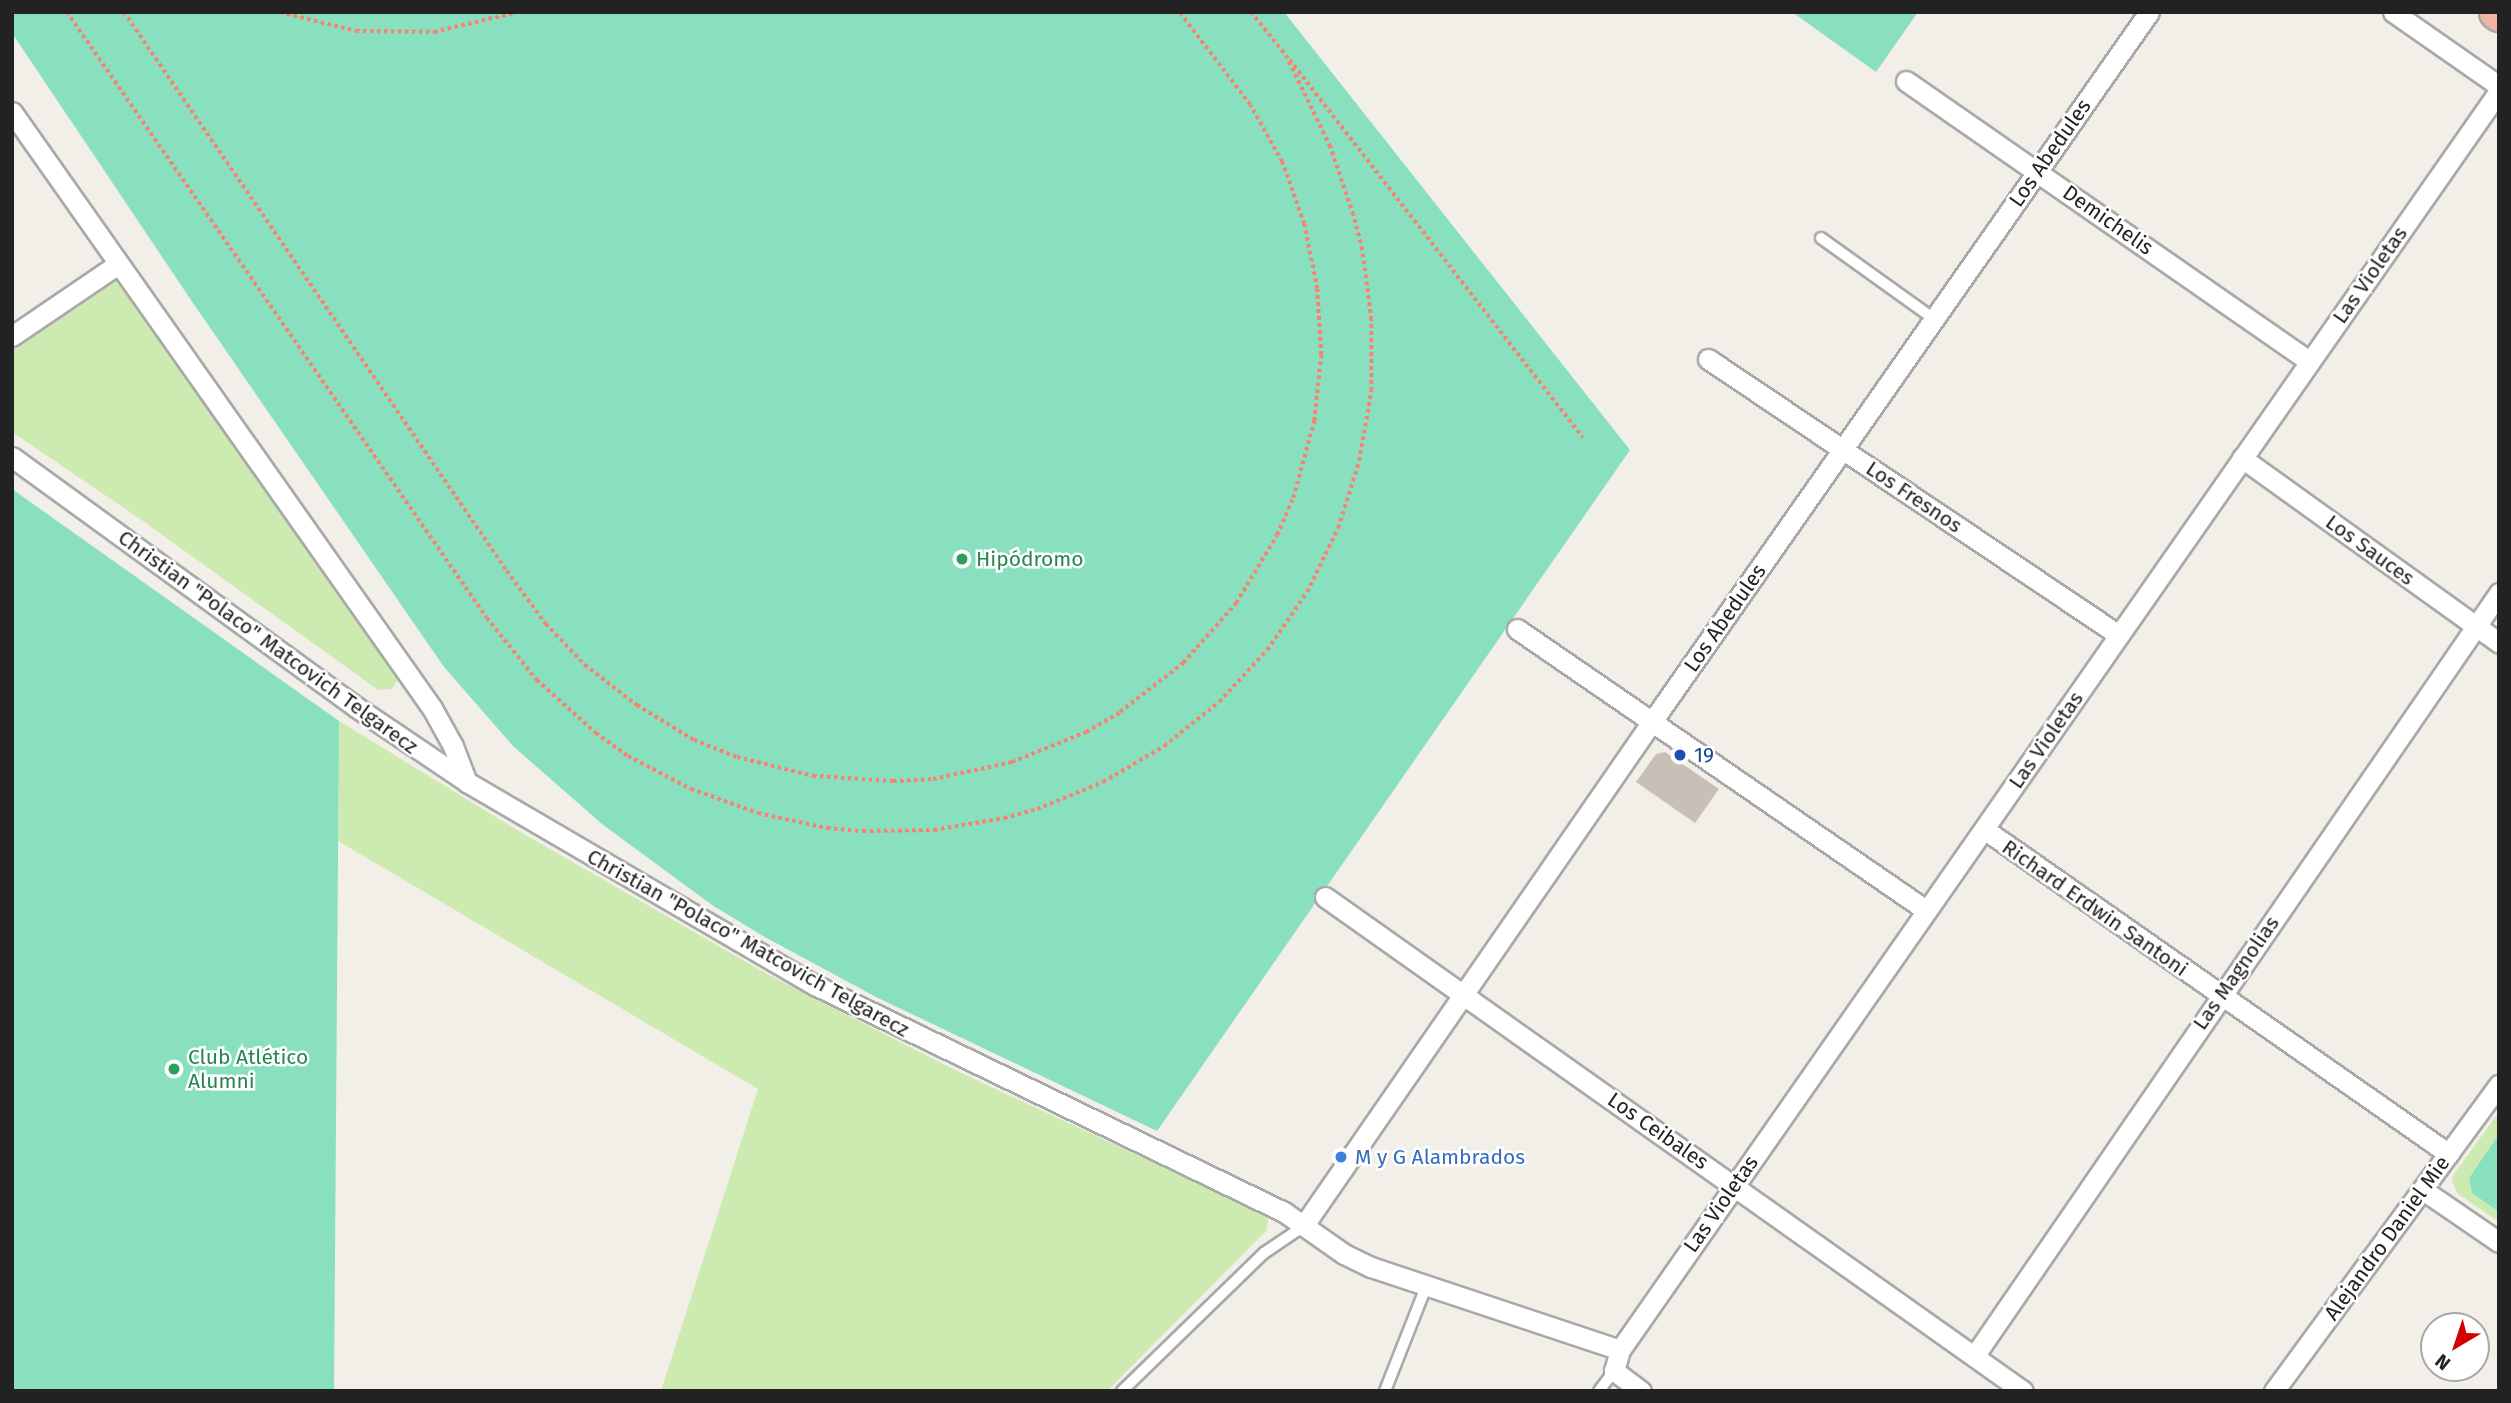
<!DOCTYPE html>
<meta charset="utf-8">
<style>
body{margin:0}
#map{position:relative;width:2511px;height:1403px;overflow:hidden;background:#f2efe9;font-family:"Fira Sans",sans-serif}
div>[style]{position:absolute}
.grass>*{inset:0;background:#cdebb0}
.pitch>*{inset:0;background:#88e0be}
.building>*{inset:0;background:#c7bfb8}
.path>*{height:3.5px;margin-top:-1.75px;transform-origin:0;background:repeating-linear-gradient(90deg,#fa8072 0 3.5px,transparent 0 7px)}
.roads{filter:drop-shadow(2px 0 #a9a9a9) drop-shadow(-2px 0 #a9a9a9) drop-shadow(0 2px #a9a9a9) drop-shadow(0 -2px #a9a9a9)}
.service>*{height:10px;margin:-5px;padding:0 5px;transform-origin:5px;border-radius:5px;background:#fff}
.minor>*{height:19px;margin:-9.5px;padding:0 9.5px;transform-origin:9.5px;border-radius:9.5px;background:#fff}
.trunk>*{height:33px;margin:-16.5px;padding:0 16.5px;transform-origin:16.5px;border-radius:16.5px;background:#f2b4a3}
.dots>*{width:19px;height:19px;translate:-50% -50%;box-sizing:border-box;border:4px solid #fff;border-radius:50%}
span{translate:-50% -50%;white-space:nowrap;text-align:center;line-height:1.15;-webkit-text-stroke:5px #fff;paint-order:stroke}
.street-label{font-size:21px;color:#222}
.leisure-label{font-size:21px;color:#27864d}
.left{translate:0 -50%;text-align:left}
.transit-label{font-size:21px;color:#164399}
.shop-label{font-size:21px;color:#366cbe}
.frame{position:absolute;inset:0;border:14px solid #222;pointer-events:none}
.north{position:absolute;left:2420px;top:1312px;width:70px;height:70px;box-sizing:border-box;background:#fff;border:2px solid #a7a7a7;border-radius:50%;rotate:219deg;font-size:19px;font-weight:700;line-height:28px;text-align:center;color:#222}
.north::after{content:'';display:block;margin:auto;width:24px;height:32px;background:#d40000;clip-path:polygon(50% 0,100% 100%,50% 72%,0 100%)}
</style>
<div id="map">
<div class="grass">
<i style="clip-path:polygon(117px 277px,397px 673px,397px 681px,392px 689px,378px 690px,143px 521px,12px 432px,12px 349px)"></i>
<i style="clip-path:polygon(339px 721px,517px 830px,767px 974px,957px 1071px,1264px 1214px,1268px 1219px,1267px 1230px,1107px 1391px,661px 1391px,758px 1089px,338px 841px)"></i>
<i style="clip-path:polygon(2499px 1112px,2499px 1134px,2469px 1178px,2472px 1193px,2499px 1212px,2499px 1222px,2457px 1193px,2452px 1181px,2454px 1174px)"></i>
</div>
<div class="pitch">
<i style="clip-path:polygon(12px 12px,1284px 12px,1630px 450px,1157px 1131px,876px 997px,763px 936px,712px 905px,602px 824px,513px 746px,444px 667px,193px 303px,12px 33px)"></i>
<i style="clip-path:polygon(1792px 12px,1918px 12px,1876px 72px)"></i>
<i style="clip-path:polygon(12px 489px,339px 721px,334px 1391px,12px 1391px)"></i>
<i style="clip-path:polygon(2499px 1134px,2499px 1212px,2472px 1193px,2469px 1178px)"></i>
</div>
<div class="building">
<i style="clip-path:polygon(1665px 752px,1719px 789px,1695px 823px,1636px 782px,1656px 754px)"></i>
</div>
<div class="path">
<i style="left:67px;top:12px;width:737px;rotate:55.28deg"></i>
<i style="left:487px;top:618px;width:80px;rotate:51.1deg"></i>
<i style="left:537px;top:680px;width:79px;rotate:41.9deg"></i>
<i style="left:596px;top:733px;width:39px;rotate:36deg"></i>
<i style="left:628px;top:756px;width:71px;rotate:27.6deg"></i>
<i style="left:691px;top:789px;width:71px;rotate:19.7deg"></i>
<i style="left:758px;top:813px;width:71px;rotate:12.3deg"></i>
<i style="left:827px;top:828px;width:36px;rotate:5deg"></i>
<i style="left:863px;top:831px;width:71px;rotate:-0.8deg"></i>
<i style="left:934px;top:830px;width:71px;rotate:-9.7deg"></i>
<i style="left:1004px;top:818px;width:34px;rotate:-15deg"></i>
<i style="left:1037px;top:809px;width:71px;rotate:-22.2deg"></i>
<i style="left:1103px;top:782px;width:71px;rotate:-30.5deg"></i>
<i style="left:1164px;top:746px;width:70px;rotate:-38.7deg"></i>
<i style="left:1219px;top:702px;width:71px;rotate:-47.3deg"></i>
<i style="left:1267px;top:650px;width:70px;rotate:-55.4deg"></i>
<i style="left:1307px;top:592px;width:71px;rotate:-64.2deg"></i>
<i style="left:1338px;top:528px;width:70px;rotate:-72.6deg"></i>
<i style="left:1359px;top:461px;width:71px;rotate:-80.3deg"></i>
<i style="left:1371px;top:391px;width:71px;rotate:-90deg"></i>
<i style="left:1371px;top:320px;width:71px;rotate:-97.3deg"></i>
<i style="left:1362px;top:250px;width:36px;rotate:-104deg"></i>
<i style="left:1353px;top:215px;width:72px;rotate:-108.7deg"></i>
<i style="left:1330px;top:147px;width:103px;rotate:-115.8deg"></i>
<i style="left:124px;top:12px;width:678px;rotate:55.58deg"></i>
<i style="left:507px;top:571px;width:66px;rotate:53.7deg"></i>
<i style="left:546px;top:624px;width:57px;rotate:46.4deg"></i>
<i style="left:585px;top:665px;width:66px;rotate:37.6deg"></i>
<i style="left:637px;top:705px;width:67px;rotate:31.6deg"></i>
<i style="left:694px;top:740px;width:46px;rotate:21.6deg"></i>
<i style="left:737px;top:757px;width:78px;rotate:14deg"></i>
<i style="left:813px;top:776px;width:80px;rotate:3.6deg"></i>
<i style="left:893px;top:781px;width:40px;rotate:-2.9deg"></i>
<i style="left:933px;top:779px;width:81px;rotate:-12.1deg"></i>
<i style="left:1012px;top:762px;width:80px;rotate:-22.1deg"></i>
<i style="left:1086px;top:732px;width:39px;rotate:-30deg"></i>
<i style="left:1120px;top:712px;width:80px;rotate:-37.9deg"></i>
<i style="left:1183px;top:663px;width:80px;rotate:-48.5deg"></i>
<i style="left:1236px;top:603px;width:79px;rotate:-58.9deg"></i>
<i style="left:1277px;top:535px;width:40px;rotate:-66.6deg"></i>
<i style="left:1293px;top:498px;width:80px;rotate:-74.7deg"></i>
<i style="left:1314px;top:421px;width:66px;rotate:-83.9deg"></i>
<i style="left:1321px;top:355px;width:66px;rotate:-93.5deg"></i>
<i style="left:1317px;top:289px;width:66px;rotate:-101.3deg"></i>
<i style="left:1304px;top:224px;width:66px;rotate:-109.5deg"></i>
<i style="left:1282px;top:162px;width:65px;rotate:-119.3deg"></i>
<i style="left:1250px;top:105px;width:117px;rotate:-127.4deg"></i>
<i style="left:280px;top:12px;width:78px;rotate:14deg"></i>
<i style="left:356px;top:31px;width:78px;rotate:0.7deg"></i>
<i style="left:434px;top:32px;width:86px;rotate:-13.4deg"></i>
<i style="left:1251px;top:12px;width:54px;rotate:51deg"></i>
<i style="left:1290px;top:60px;width:478px;rotate:52.2deg"></i>
</div>
<div class="roads">
<div class="service">
<i style="left:1821px;top:238px;width:139px;rotate:35.6deg"></i>
<i style="left:1122px;top:1391px;width:198px;rotate:-44.2deg"></i>
<i style="left:1264px;top:1253px;width:48px;rotate:-34deg"></i>
<i style="left:1385px;top:1391px;width:112px;rotate:-68.5deg"></i>
<i style="left:1599px;top:1391px;width:25px;rotate:-53deg"></i>
</div>
<div class="minor">
<i style="left:2393px;top:12px;width:129px;rotate:34.9deg"></i>
<i style="left:1906px;top:81px;width:491px;rotate:34.8deg"></i>
<i style="left:12px;top:112px;width:729px;rotate:54.83deg"></i>
<i style="left:432px;top:708px;width:43px;rotate:61.1deg"></i>
<i style="left:453px;top:746px;width:39px;rotate:69deg"></i>
<i style="left:12px;top:336px;width:128px;rotate:-34.2deg"></i>
<i style="left:1708px;top:359px;width:495px;rotate:33.9deg"></i>
<i style="left:12px;top:457px;width:425px;rotate:36deg"></i>
<i style="left:356px;top:707px;width:134px;rotate:34deg"></i>
<i style="left:467px;top:782px;width:403px;rotate:30.3deg"></i>
<i style="left:815px;top:985px;width:521px;rotate:25.83deg"></i>
<i style="left:1284px;top:1212px;width:73px;rotate:35deg"></i>
<i style="left:1344px;top:1254px;width:30px;rotate:26deg"></i>
<i style="left:1371px;top:1267px;width:262px;rotate:18.4deg"></i>
<i style="left:2242px;top:458px;width:317px;rotate:35.7deg"></i>
<i style="left:1517px;top:629px;width:496px;rotate:34.5deg"></i>
<i style="left:1984px;top:829px;width:567px;rotate:34.95deg"></i>
<i style="left:1325px;top:897px;width:855px;rotate:35.29deg"></i>
<i style="left:2423px;top:1190px;width:92px;rotate:34.4deg"></i>
<i style="left:1304px;top:1225px;width:610px;rotate:-55.35deg"></i>
<i style="left:1651px;top:723px;width:868px;rotate:-54.99deg"></i>
<i style="left:1975px;top:1355px;width:925px;rotate:-55.49deg"></i>
<i style="left:1641px;top:1391px;width:34px;rotate:-143deg"></i>
<i style="left:1614px;top:1371px;width:22px;rotate:-74deg"></i>
<i style="left:1620px;top:1350px;width:1535px;rotate:-55.08deg"></i>
<i style="left:2274px;top:1391px;width:380px;rotate:-53.7deg"></i>
</div>
<div class="trunk">
<i style="left:2496px;top:12px;width:4px;rotate:34deg"></i>
</div>
</div>
<div class="dots">
<i style="left:962px;top:559px;background:#2e9e5b"></i>
<i style="left:1680px;top:755px;background:#1a4fb4"></i>
<i style="left:174px;top:1069px;background:#2e9e5b"></i>
<i style="left:1341px;top:1157px;background:#3f7fe0"></i>
</div>
<div class="street-label">
<span style="left:2050px;top:153px;rotate:-55deg">Los Abedules</span>
<span style="left:2108px;top:220px;rotate:35deg">Demichelis</span>
<span style="left:2370px;top:275px;rotate:-55deg">Las Violetas</span>
<span style="left:1914px;top:497px;rotate:34deg">Los Fresnos</span>
<span style="left:2370px;top:550px;rotate:36deg">Los Sauces</span>
<span style="left:1725px;top:618px;rotate:-55deg">Los Abedules</span>
<span style="left:268px;top:642px;rotate:36deg">Christian "Polaco" Matcovich Telgarecz</span>
<span style="left:2046px;top:740px;rotate:-55deg">Las Violetas</span>
<span style="left:2095px;top:908px;rotate:35deg">Richard Erdwin Santoni</span>
<span style="left:748px;top:943px;rotate:29deg">Christian "Polaco" Matcovich Telgarecz</span>
<span style="left:2236px;top:973px;rotate:-55deg">Las Magnolias</span>
<span style="left:1658px;top:1131px;rotate:35deg">Los Ceibales</span>
<span style="left:1721px;top:1204px;rotate:-55deg">Las Violetas</span>
<span style="left:2387px;top:1238px;rotate:-54deg">Alejandro Daniel Mie</span>
</div>
<div class="leisure-label">
<span class="left" style="left:976px;top:559px">Hipódromo</span>
<span class="left" style="left:188px;top:1069px">Club Atlético<br>Alumni</span>
</div>
<div class="transit-label">
<span class="left" style="left:1694px;top:755px">19</span>
</div>
<div class="shop-label">
<span class="left" style="left:1355px;top:1157px">M y G Alambrados</span>
</div>
<div class="frame"></div>
<div class="north">N</div>
</div>
